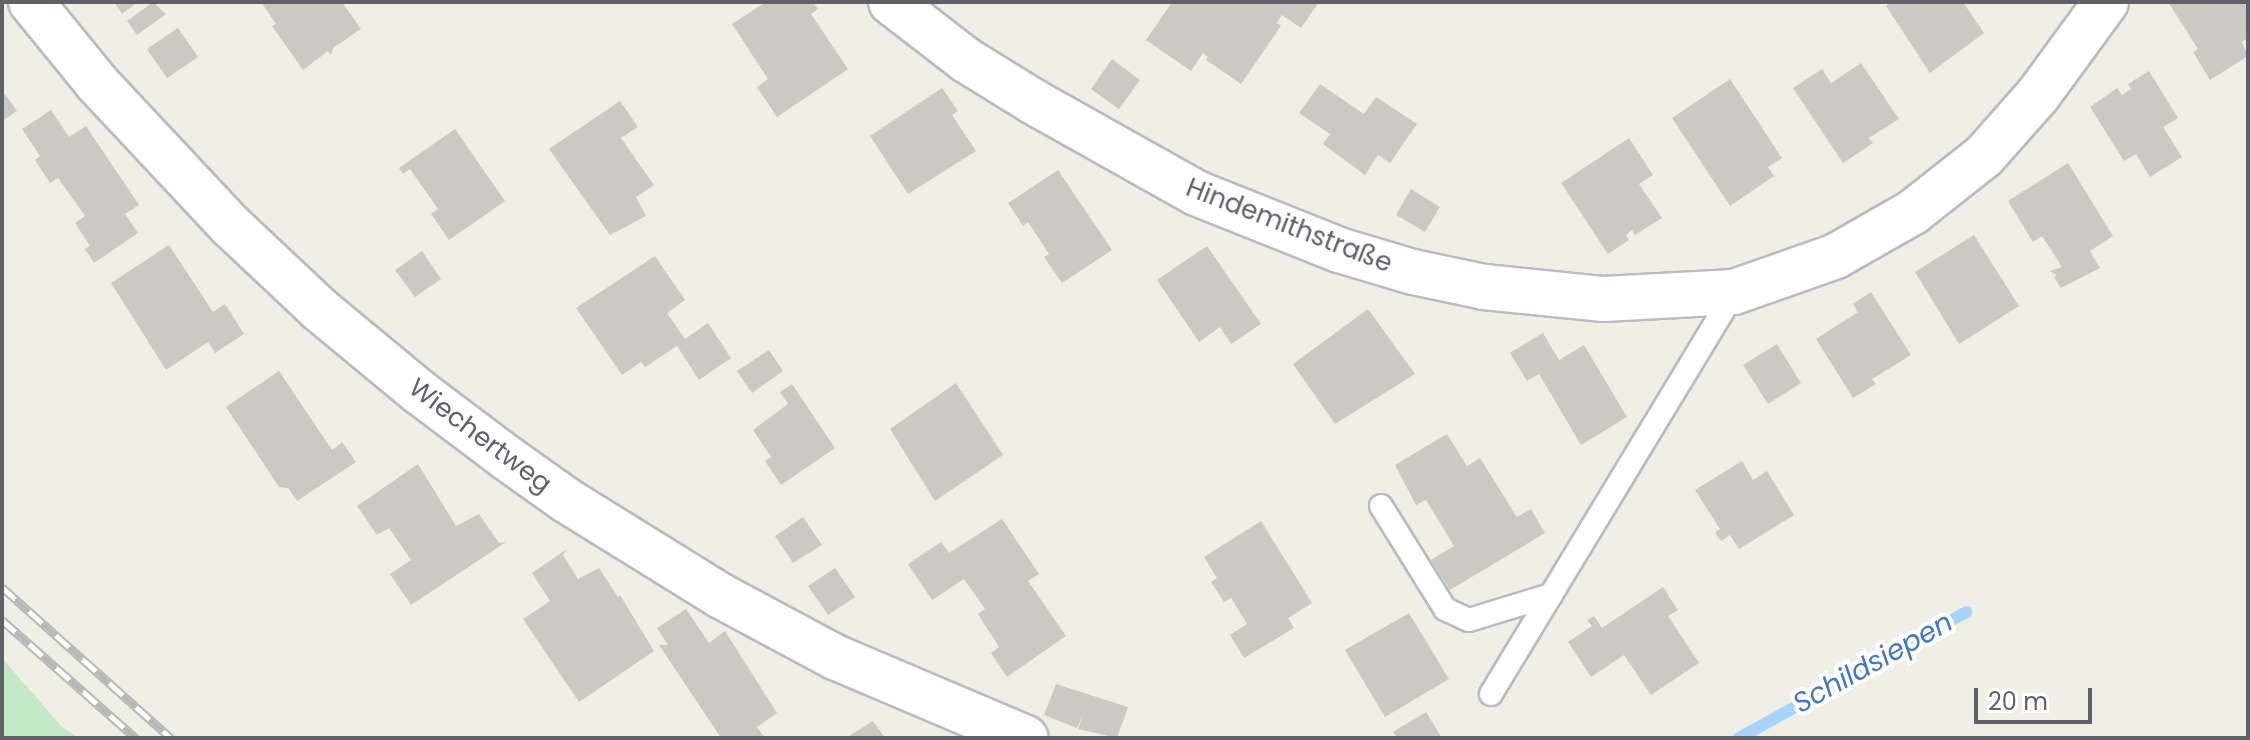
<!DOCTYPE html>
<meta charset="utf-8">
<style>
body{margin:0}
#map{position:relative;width:2250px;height:740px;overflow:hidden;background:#f0efe6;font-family:Poppins,sans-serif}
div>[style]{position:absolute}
.green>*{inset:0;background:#c2e8c4}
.stream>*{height:12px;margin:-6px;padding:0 6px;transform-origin:6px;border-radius:6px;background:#a7d4ff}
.building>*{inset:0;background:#ccc9c3}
.roads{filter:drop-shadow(2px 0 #b8bbc0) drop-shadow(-2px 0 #b8bbc0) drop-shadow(0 2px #b8bbc0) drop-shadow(0 -2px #b8bbc0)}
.service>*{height:22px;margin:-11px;padding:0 11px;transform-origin:11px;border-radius:11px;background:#fff}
.minor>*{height:44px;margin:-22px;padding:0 22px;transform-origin:22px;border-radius:22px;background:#fff}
.rail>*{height:9px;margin-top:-4.5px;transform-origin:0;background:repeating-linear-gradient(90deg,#fff 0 18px,#b7b8b8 0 36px);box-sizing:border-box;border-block:2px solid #b7b8b8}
span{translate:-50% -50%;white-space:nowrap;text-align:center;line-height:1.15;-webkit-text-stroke:8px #fff;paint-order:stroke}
.street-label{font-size:26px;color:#5e6167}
.water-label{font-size:28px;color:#4178bf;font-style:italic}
.frame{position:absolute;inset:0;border:4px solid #5e6167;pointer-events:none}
.scale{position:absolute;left:1974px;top:688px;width:118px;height:36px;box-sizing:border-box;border:4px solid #5e6167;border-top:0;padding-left:10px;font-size:24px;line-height:28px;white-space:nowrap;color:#5e6167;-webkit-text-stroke:6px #fff;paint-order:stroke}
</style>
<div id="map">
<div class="green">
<i style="clip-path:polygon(2px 658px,61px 726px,78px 738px,2px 738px)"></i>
</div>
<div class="stream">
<i style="left:1739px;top:738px;width:260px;rotate:-29deg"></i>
</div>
<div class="building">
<i style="clip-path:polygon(114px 2px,138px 2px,122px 14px)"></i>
<i style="clip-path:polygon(153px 2px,166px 14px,137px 35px,127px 21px)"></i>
<i style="clip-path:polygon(261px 2px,342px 2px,361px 29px,333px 48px,331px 55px,328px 51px,303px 70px,272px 26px,276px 24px)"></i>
<i style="clip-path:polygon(766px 2px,813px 2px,818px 9px,811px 14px,848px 69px,777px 117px,757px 87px,768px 79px,732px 24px)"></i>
<i style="clip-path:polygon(1172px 2px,1319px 2px,1301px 28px,1282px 15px,1277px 23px,1281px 26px,1241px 84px,1206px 60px,1208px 57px,1203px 53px,1191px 71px,1146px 40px)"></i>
<i style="clip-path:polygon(1891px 2px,1963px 2px,1984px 33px,1930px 73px,1886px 6px)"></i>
<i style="clip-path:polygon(2168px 2px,2244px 2px,2248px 9px,2248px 38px,2242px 42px,2248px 56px,2210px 80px,2193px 52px,2198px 49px)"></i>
<i style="clip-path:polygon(178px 28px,198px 57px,167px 78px,147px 49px)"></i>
<i style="clip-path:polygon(1112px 59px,1140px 80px,1119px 109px,1091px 89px)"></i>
<i style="clip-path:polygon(1861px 63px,1899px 119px,1869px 138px,1873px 143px,1843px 163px,1793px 88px,1822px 69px,1831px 83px)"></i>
<i style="clip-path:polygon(2149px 71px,2178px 118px,2163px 127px,2182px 157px,2150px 177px,2136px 154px,2124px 161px,2090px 107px,2117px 88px,2122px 95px,2131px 89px,2128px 84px)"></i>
<i style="clip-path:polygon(1730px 79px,1782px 158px,1768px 167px,1774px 176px,1730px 206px,1672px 118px)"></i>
<i style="clip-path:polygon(1320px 84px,1364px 114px,1376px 97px,1417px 124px,1390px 163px,1378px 155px,1365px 175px,1323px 144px,1330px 134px,1299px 113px)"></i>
<i style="clip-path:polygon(942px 88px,958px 111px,952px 115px,976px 151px,908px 194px,870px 136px)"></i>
<i style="clip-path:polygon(2px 90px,17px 111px,2px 121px)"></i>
<i style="clip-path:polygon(620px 101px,638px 127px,621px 138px,654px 185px,636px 197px,646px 216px,610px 235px,549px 149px)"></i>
<i style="clip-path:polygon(51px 110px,69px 137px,86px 126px,139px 205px,125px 214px,138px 233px,94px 263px,85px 249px,90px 246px,75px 223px,85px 216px,58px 178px,50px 183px,35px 160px,40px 156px,22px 129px)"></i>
<i style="clip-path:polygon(455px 129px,505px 201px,449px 240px,431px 214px,438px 209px,410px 169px,403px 174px,399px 168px)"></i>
<i style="clip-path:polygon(1629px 138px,1653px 175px,1639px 184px,1662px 218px,1635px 235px,1632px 230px,1626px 235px,1629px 240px,1608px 254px,1561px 183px)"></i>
<i style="clip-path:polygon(2068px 163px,2113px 236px,2090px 251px,2100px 268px,2061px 288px,2054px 277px,2057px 275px,2050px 271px,2062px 267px,2055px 256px,2042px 236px,2033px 242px,2008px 201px)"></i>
<i style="clip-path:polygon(1058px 170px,1112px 250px,1062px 283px,1044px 257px,1049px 254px,1028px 222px,1023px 226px,1008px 203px)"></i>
<i style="clip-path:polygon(1411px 189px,1440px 207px,1425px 232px,1396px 215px)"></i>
<i style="clip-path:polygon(1974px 235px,2019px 306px,1959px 344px,1915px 272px)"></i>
<i style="clip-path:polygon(169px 245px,213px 312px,225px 304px,244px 334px,215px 353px,208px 342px,166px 370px,111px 283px)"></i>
<i style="clip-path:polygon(1207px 246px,1261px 324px,1231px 344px,1220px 327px,1199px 342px,1157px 280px)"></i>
<i style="clip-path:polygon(422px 251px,441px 279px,415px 297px,395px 270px)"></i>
<i style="clip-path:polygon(655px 256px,685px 300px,667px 313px,685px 339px,708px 323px,731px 358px,699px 380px,677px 346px,645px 367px,641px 362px,622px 375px,576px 308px)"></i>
<i style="clip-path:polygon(1871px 292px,1911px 355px,1872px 379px,1876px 384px,1853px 398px,1816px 339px,1858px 312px,1853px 304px)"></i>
<i style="clip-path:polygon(1368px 309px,1415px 374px,1335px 424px,1293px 364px)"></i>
<i style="clip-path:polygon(1543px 333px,1559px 360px,1584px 345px,1627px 417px,1581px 445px,1539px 374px,1527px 381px,1510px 353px)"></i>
<i style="clip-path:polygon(1777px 344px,1801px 383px,1768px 404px,1743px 365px)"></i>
<i style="clip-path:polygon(769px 350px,783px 371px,752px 393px,737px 371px)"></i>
<i style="clip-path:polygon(279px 371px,332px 450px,342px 442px,356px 462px,297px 501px,288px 488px,279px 487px,226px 407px)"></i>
<i style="clip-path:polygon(956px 383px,1003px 455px,935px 501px,890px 429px)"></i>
<i style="clip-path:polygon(792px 384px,835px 448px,781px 485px,765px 461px,771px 457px,753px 430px,788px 404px,780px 392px)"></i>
<i style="clip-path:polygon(1447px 434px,1467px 466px,1480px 458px,1517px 517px,1531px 509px,1545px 533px,1450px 590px,1431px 560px,1454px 546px,1426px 500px,1416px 505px,1395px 465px)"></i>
<i style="clip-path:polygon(1742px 461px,1753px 480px,1767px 471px,1794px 515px,1739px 549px,1730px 535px,1721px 541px,1715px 532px,1720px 529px,1695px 490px)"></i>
<i style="clip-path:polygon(418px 464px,456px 526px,479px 514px,499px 543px,506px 542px,411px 605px,390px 574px,411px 560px,389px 528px,377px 535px,357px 506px)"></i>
<i style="clip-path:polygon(803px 517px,822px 545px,793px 563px,775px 536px)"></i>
<i style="clip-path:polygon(1002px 519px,1039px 574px,1028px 581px,1066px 636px,1007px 677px,991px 653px,999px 647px,978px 614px,985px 609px,964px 579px,932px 600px,908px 564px,941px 542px,949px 553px)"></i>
<i style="clip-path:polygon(1261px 521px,1312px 603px,1288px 618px,1294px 628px,1244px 658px,1230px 635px,1247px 624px,1231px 598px,1224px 602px,1211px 582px,1217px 578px,1204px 557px)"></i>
<i style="clip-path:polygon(567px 549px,563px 555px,578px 579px,599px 568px,618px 597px,620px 595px,654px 651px,579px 702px,523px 619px,550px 601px,532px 573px)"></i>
<i style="clip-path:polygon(835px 568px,855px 597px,828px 615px,808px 586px)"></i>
<i style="clip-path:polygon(1663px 587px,1678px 610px,1668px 616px,1699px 663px,1651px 695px,1624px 655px,1591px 677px,1568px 642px,1592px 626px,1587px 620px,1594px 616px,1602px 628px)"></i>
<i style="clip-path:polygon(686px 609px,709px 643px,725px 631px,777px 713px,757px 727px,765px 738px,721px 738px,659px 645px,668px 645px,657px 628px)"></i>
<i style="clip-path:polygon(1409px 613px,1449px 679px,1385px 717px,1345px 650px)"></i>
<i style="clip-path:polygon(1056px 684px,1128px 707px,1117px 738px,1078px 729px,1084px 712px,1077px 728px,1044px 715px)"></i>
<i style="clip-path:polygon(1426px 712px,1442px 738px,1397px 738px,1393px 732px)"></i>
<i style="clip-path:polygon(873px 721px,885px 738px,846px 738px)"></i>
</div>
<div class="roads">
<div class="service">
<i style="left:1381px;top:506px;width:121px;rotate:58.1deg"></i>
<i style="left:1445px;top:609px;width:26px;rotate:25deg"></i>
<i style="left:1469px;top:620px;width:86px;rotate:-17deg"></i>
<i style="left:1491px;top:694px;width:470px;rotate:-58.8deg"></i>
</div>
<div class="minor">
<i style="left:31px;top:2px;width:104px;rotate:50.8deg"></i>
<i style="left:97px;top:83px;width:196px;rotate:46.9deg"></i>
<i style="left:231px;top:226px;width:121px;rotate:43.3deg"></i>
<i style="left:319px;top:309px;width:129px;rotate:39.6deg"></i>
<i style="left:418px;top:391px;width:111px;rotate:37deg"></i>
<i style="left:507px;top:458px;width:72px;rotate:35.4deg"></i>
<i style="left:566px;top:500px;width:182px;rotate:31.8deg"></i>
<i style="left:721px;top:596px;width:129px;rotate:28.2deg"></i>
<i style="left:835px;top:657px;width:207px;rotate:23deg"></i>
<i style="left:891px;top:2px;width:95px;rotate:37.7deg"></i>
<i style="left:966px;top:60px;width:80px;rotate:31.7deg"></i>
<i style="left:1034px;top:102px;width:186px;rotate:29.3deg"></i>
<i style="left:1196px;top:193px;width:154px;rotate:21.7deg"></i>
<i style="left:1339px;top:250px;width:77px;rotate:16.6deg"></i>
<i style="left:1413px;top:272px;width:73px;rotate:11.9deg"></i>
<i style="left:1484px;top:287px;width:121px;rotate:5.7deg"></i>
<i style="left:1604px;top:299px;width:130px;rotate:-3.1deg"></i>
<i style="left:1734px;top:292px;width:108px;rotate:-19.4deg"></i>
<i style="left:1836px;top:256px;width:89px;rotate:-29.7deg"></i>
<i style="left:1913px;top:212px;width:90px;rotate:-38.3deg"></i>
<i style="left:1984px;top:156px;width:81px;rotate:-48.5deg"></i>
<i style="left:2038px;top:95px;width:115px;rotate:-53.8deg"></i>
</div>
</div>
<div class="rail">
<i style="left:2px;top:587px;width:227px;rotate:41.8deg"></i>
<i style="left:2px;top:620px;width:179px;rotate:41.4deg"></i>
</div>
<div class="street-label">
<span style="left:1289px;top:226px;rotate:21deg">Hindemithstraße</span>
<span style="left:480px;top:436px;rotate:37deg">Wiechertweg</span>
</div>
<div class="water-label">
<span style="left:1873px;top:663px;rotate:-29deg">Schildsiepen</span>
</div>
<div class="frame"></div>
<div class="scale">20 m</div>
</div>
